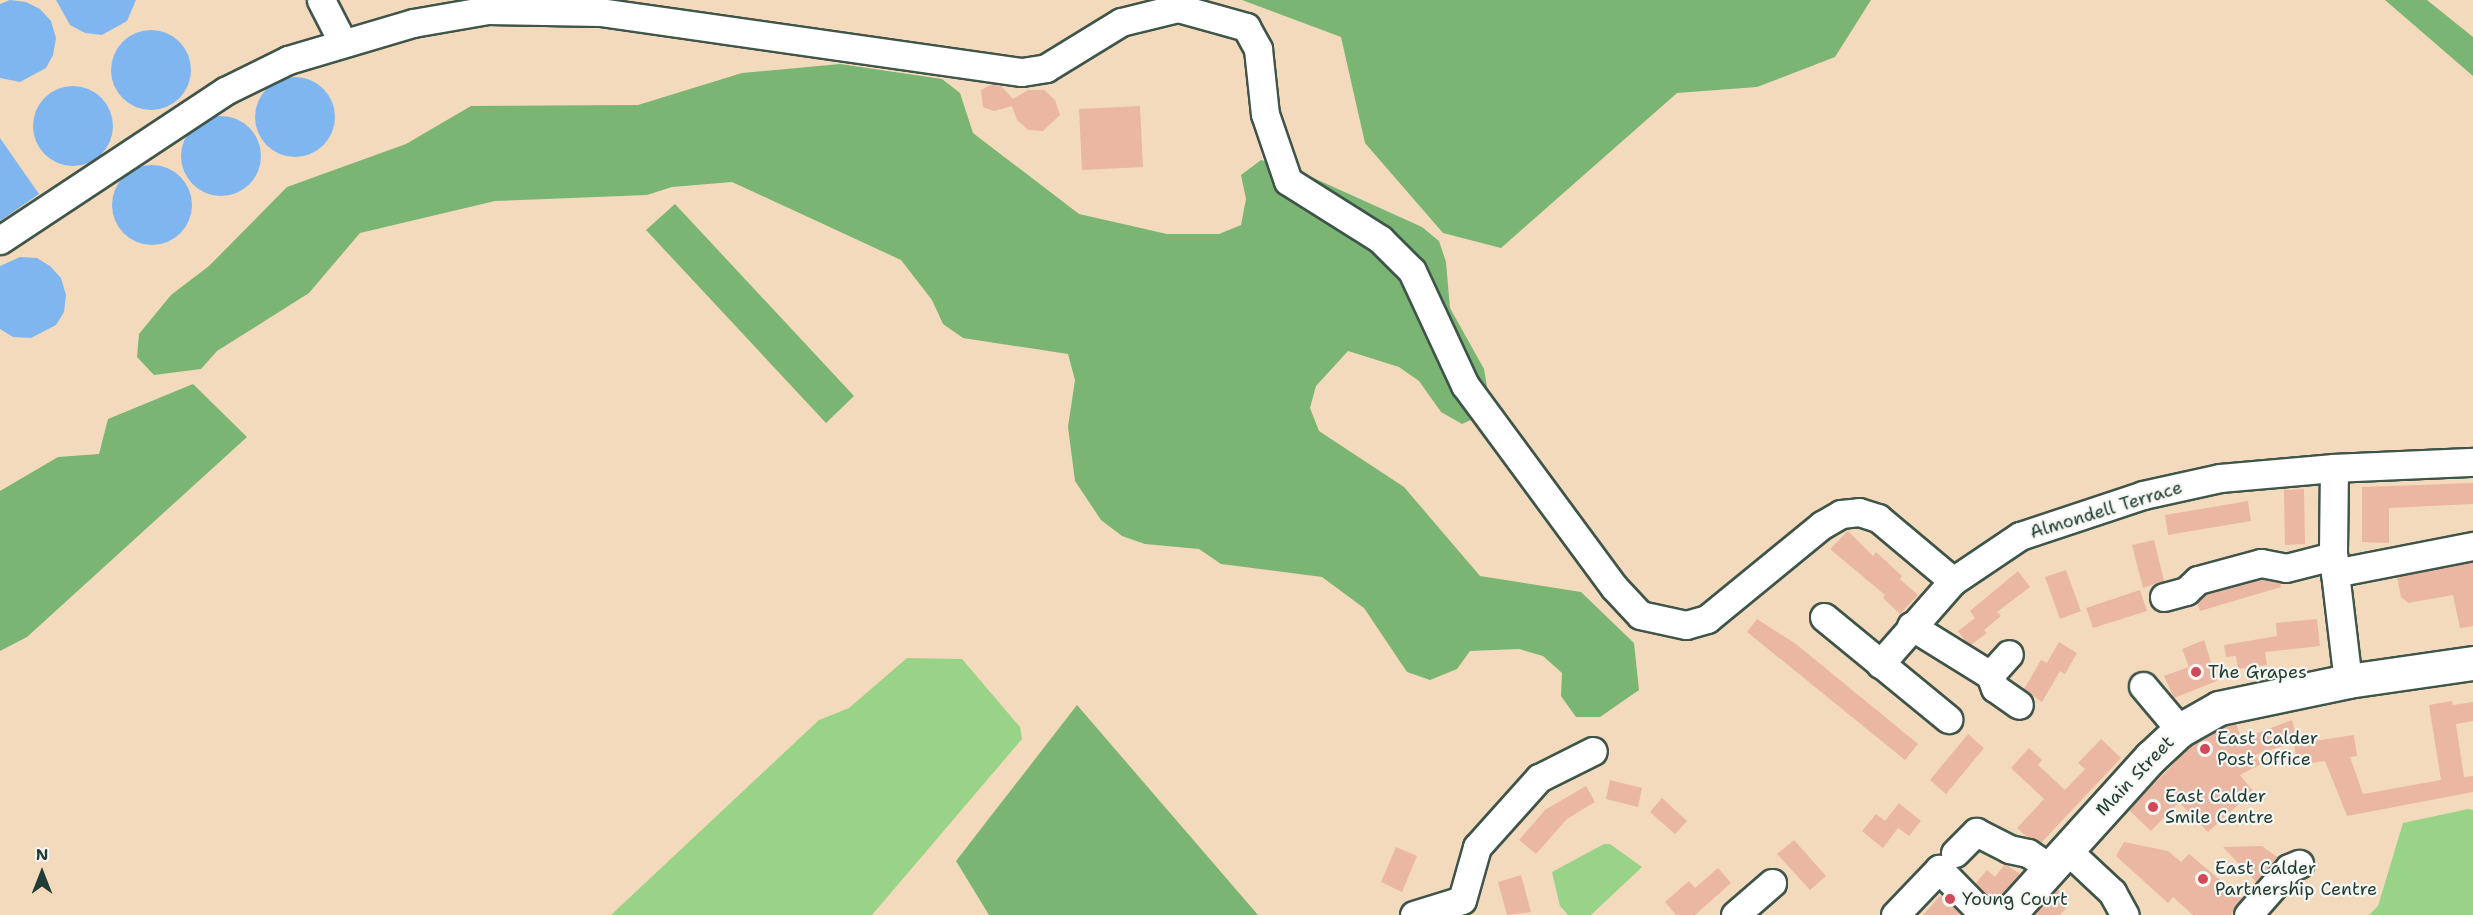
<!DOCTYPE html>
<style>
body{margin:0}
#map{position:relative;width:2473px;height:915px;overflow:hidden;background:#f4dabd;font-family:"Shantell Sans",sans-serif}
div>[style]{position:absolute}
.green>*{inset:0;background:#99d387}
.forest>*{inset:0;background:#7ab574}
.water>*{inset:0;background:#80b6ef}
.round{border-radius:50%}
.building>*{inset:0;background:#eab7a2}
.roads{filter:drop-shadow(2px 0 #3f5549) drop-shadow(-2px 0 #3f5549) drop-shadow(0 2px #3f5549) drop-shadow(0 -2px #3f5549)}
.minor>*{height:27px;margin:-13.5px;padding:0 13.5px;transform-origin:13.5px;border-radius:13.5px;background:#fff}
.major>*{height:33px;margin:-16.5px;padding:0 16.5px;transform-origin:16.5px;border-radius:16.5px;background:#fff}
.dots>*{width:16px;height:16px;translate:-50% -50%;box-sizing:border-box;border:3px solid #f6f6f2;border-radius:50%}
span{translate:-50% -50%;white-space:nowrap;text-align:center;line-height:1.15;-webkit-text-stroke:4.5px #f6f6f2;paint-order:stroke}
.street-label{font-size:18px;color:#1f3d34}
.poi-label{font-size:18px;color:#1f3d34}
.left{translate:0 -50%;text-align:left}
.north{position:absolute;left:12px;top:843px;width:60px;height:60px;-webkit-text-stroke:4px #f6f6f2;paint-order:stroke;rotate:0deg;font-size:16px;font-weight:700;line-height:24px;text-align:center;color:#1f3d34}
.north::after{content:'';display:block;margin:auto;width:21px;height:27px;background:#1f3d34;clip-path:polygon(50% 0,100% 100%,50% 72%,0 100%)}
</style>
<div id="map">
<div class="green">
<i style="clip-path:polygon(907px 658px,962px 659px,1020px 727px,1022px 739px,872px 915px,611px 915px,819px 720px,849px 708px)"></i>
<i style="clip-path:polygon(2468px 809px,2473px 810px,2473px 915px,2369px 915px,2378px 906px,2403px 823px)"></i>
<i style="clip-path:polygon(1604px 844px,1610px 844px,1642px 867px,1591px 915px,1568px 915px,1560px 906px,1552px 872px)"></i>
</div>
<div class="forest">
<i style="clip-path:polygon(1242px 0,1871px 0,1835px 57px,1757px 87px,1677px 93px,1501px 248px,1443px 233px,1365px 143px,1341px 37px)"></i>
<i style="clip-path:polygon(2385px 0,2427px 0,2473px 37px,2473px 76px)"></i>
<i style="clip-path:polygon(840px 64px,942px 79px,960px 93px,973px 133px,1079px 214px,1167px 234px,1219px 234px,1241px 225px,1246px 199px,1241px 175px,1261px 160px,1307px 175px,1422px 227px,1439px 241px,1446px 262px,1450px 308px,1484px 369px,1488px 392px,1484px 414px,1462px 424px,1441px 412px,1419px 381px,1399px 367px,1348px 351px,1316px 386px,1310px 408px,1319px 431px,1404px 487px,1480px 576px,1581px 592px,1634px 643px,1639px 690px,1600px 717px,1576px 717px,1561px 696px,1562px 673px,1543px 656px,1519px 649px,1470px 651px,1457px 669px,1430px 680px,1407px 672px,1364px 608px,1322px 577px,1221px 564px,1199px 549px,1145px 544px,1122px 536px,1101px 520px,1075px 481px,1068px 427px,1075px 380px,1068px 354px,963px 338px,943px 324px,932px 300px,901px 260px,732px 182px,672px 187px,647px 195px,495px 201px,360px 233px,309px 293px,217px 351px,201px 369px,154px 375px,137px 357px,139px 334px,171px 295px,209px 266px,287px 187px,406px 144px,471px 106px,638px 105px,742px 73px)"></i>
<i style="clip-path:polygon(675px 204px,854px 396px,826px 423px,646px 230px)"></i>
<i style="clip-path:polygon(193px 384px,247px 437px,27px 637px,0 651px,0 491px,58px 457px,99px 454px,108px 419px)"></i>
<i style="clip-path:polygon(1077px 705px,1258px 915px,989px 915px,956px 861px)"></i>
</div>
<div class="water">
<i style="clip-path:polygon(10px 0,26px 2px,40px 9px,51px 21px,56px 38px,53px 55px,46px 68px,20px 82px,0 78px,0 4px)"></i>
<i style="clip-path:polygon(56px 0,136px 0,127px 21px,102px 35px,85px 33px,70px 25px)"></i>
<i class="round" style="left:111px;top:30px;width:80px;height:80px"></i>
<i class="round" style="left:255px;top:77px;width:80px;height:80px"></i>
<i class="round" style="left:33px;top:86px;width:80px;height:80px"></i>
<i class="round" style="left:181px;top:116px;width:80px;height:80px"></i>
<i style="clip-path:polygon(0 138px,39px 194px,0 221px)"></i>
<i class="round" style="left:112px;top:165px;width:80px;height:80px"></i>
<i style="clip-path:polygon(20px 257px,37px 258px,50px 266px,61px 278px,66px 295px,64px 312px,56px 325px,31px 338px,13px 337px,0 329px,0 266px)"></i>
</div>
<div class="building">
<i style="clip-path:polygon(992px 84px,1001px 86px,1013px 99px,1028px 90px,1044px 90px,1055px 100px,1060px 115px,1043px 131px,1028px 130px,1017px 120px,1012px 106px,994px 111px,983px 107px,981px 90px)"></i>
<i style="clip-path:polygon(1140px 106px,1143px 167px,1082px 170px,1079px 109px)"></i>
<i style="clip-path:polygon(2473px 483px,2473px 504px,2389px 508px,2389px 543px,2362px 542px,2362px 487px)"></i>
<i style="clip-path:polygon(2304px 489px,2305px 544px,2285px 545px,2284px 490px)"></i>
<i style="clip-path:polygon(2248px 501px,2251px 521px,2168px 535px,2165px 515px)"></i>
<i style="clip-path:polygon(1848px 531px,1873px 556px,1876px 552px,1902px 576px,1900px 579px,1918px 595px,1900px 614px,1883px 598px,1885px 595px,1830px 549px)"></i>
<i style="clip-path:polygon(2154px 540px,2164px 581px,2143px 588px,2132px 545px)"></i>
<i style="clip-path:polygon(2473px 562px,2473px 626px,2460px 628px,2453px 595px,2408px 603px,2401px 597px,2397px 577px)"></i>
<i style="clip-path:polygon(2066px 570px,2081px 611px,2060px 619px,2045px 577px)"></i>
<i style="clip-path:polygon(2018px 571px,2030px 587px,1997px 612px,2001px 616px,1984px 630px,1987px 633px,1971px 645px,1966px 642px,1958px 631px,1975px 618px,1970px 611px)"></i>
<i style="clip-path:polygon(2262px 579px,2280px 583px,2281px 587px,2200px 611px,2197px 602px,2206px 594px)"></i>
<i style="clip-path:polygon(2140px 590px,2147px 611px,2093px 628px,2086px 608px)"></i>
<i style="clip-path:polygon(1757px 619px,1796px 644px,1918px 744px,1905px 760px,1747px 632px)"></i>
<i style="clip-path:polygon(2317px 619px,2320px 646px,2265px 652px,2267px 665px,2238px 669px,2236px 656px,2226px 657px,2224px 645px,2277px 636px,2276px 623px)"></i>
<i style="clip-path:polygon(2204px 640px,2217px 681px,2174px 698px,2164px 676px,2189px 667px,2182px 649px)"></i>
<i style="clip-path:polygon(2059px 642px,2077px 653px,2065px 674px,2060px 671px,2042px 702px,2024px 689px,2041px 660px,2047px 663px)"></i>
<i style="clip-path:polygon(2452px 701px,2453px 705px,2473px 702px,2473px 721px,2456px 724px,2464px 777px,2473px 776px,2473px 792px,2347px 816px,2325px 761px,2297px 765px,2294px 744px,2354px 735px,2357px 756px,2350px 757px,2363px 794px,2441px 780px,2429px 705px)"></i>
<i style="clip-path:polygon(2292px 720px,2298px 741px,2255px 755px,2261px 764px,2240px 775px,2253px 791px,2208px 832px,2179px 802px,2151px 831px,2129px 810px,2190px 747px,2223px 727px,2236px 724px,2242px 739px)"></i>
<i style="clip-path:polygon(1968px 734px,1984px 748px,1946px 794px,1930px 780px)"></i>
<i style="clip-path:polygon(2101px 739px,2121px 758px,2041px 843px,2026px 836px,2017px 828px,2044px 799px,2011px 768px,2029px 748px,2042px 760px,2038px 765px,2065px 790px,2085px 769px,2078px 763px)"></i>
<i style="clip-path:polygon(1610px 780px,1642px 788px,1638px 807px,1606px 799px)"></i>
<i style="clip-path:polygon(1586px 786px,1595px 802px,1567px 819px,1536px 854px,1519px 840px,1545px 810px)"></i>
<i style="clip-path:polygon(1662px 798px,1687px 821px,1675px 834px,1650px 812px)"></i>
<i style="clip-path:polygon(1899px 803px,1921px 821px,1909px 836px,1898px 828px,1883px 848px,1862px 831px,1876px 814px,1885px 821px)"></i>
<i style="clip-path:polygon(1794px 840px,1826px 876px,1810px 890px,1777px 854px)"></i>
<i style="clip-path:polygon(2124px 842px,2168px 851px,2181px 862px,2189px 854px,2242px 898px,2231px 915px,2193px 915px,2173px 897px,2168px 903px,2116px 856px)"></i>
<i style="clip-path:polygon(2262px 846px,2277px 857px,2256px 882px,2223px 847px)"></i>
<i style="clip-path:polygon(1396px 847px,1417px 856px,1402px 892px,1381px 882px)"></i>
<i style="clip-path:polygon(2005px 864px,2020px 874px,1994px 903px,1975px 884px,1987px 870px,1995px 877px)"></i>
<i style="clip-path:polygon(1718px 868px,1731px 883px,1695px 915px,1676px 915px,1665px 902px,1689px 881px,1695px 888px)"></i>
<i style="clip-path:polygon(1521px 875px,1531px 912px,1507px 915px,1498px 882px)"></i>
<i style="clip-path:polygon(2057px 889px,2068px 898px,2064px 902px,2068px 906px,2060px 915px,2033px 915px)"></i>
<i style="clip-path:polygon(1942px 894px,1962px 915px,1923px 915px)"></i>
</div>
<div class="roads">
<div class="minor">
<i style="left:321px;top:0;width:48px;rotate:62.9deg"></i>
<i style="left:0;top:240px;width:270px;rotate:-33.5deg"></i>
<i style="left:225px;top:91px;width:70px;rotate:-26.2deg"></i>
<i style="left:288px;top:60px;width:130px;rotate:-16.5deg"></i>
<i style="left:413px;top:23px;width:76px;rotate:-9.8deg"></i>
<i style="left:488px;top:10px;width:112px;rotate:1deg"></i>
<i style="left:600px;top:12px;width:426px;rotate:8.1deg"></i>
<i style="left:1022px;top:72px;width:24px;rotate:-9deg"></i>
<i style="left:1046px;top:68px;width:88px;rotate:-31.5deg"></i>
<i style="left:1121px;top:22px;width:59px;rotate:-13.8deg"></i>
<i style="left:1178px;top:8px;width:71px;rotate:15.6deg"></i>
<i style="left:1246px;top:27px;width:25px;rotate:61deg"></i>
<i style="left:1258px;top:49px;width:65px;rotate:83.9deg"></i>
<i style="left:1265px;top:114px;width:71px;rotate:71.1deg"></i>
<i style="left:1288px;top:181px;width:109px;rotate:32.2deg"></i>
<i style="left:1380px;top:239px;width:45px;rotate:45deg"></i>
<i style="left:1412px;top:271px;width:126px;rotate:65.1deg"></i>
<i style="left:1465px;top:385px;width:251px;rotate:53.6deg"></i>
<i style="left:1614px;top:587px;width:38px;rotate:47deg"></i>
<i style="left:1640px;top:615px;width:47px;rotate:12.3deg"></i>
<i style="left:1686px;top:625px;width:22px;rotate:-16deg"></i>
<i style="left:1707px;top:619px;width:149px;rotate:-39.3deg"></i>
<i style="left:1822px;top:525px;width:22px;rotate:-30deg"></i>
<i style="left:1841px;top:514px;width:18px;rotate:-6deg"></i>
<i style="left:1859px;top:512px;width:20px;rotate:18deg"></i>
<i style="left:1878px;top:518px;width:98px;rotate:40deg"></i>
<i style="left:2334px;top:468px;width:88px;rotate:90.7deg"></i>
<i style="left:2333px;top:556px;width:126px;rotate:83.2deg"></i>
<i style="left:2335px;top:573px;width:141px;rotate:-11.1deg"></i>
<i style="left:2164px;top:597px;width:23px;rotate:-15deg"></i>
<i style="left:2186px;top:591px;width:16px;rotate:-43deg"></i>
<i style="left:2198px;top:580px;width:65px;rotate:-15.1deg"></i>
<i style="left:2261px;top:563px;width:25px;rotate:11deg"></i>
<i style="left:2286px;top:568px;width:49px;rotate:-14.3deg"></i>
<i style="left:1824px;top:617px;width:161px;rotate:39.4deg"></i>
<i style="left:1911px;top:626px;width:93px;rotate:31.8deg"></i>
<i style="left:1990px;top:675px;width:14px;rotate:69deg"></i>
<i style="left:1995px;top:688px;width:29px;rotate:35deg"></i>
<i style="left:1880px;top:664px;width:111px;rotate:-48.7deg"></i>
<i style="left:1953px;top:581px;width:81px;rotate:-33.9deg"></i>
<i style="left:2020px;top:536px;width:130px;rotate:-18.4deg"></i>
<i style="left:2143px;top:495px;width:79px;rotate:-12.4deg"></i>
<i style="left:2220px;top:478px;width:114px;rotate:-5deg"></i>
<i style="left:2334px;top:468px;width:139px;rotate:-2.5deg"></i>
<i style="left:1990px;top:675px;width:28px;rotate:-48deg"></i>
<i style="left:2143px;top:686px;width:57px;rotate:49.9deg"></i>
<i style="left:2067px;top:850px;width:62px;rotate:43deg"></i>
<i style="left:2112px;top:892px;width:26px;rotate:61deg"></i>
<i style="left:1955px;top:853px;width:30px;rotate:-45deg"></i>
<i style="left:1976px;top:832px;width:37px;rotate:27deg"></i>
<i style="left:2009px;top:849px;width:19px;rotate:12deg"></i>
<i style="left:2028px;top:853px;width:27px;rotate:34deg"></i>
<i style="left:1462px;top:900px;width:55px;rotate:-74.2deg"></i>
<i style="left:1477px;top:847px;width:93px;rotate:-48.1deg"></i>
<i style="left:1539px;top:778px;width:60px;rotate:-26.6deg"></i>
<i style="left:1414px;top:915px;width:50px;rotate:-17.4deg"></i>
<i style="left:1735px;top:915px;width:49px;rotate:-40.9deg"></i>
<i style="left:1895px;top:915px;width:64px;rotate:-46.3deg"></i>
<i style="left:1939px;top:869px;width:64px;rotate:45.6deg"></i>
<i style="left:2248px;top:915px;width:62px;rotate:-48.9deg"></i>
<i style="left:2289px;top:868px;width:11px;rotate:-22deg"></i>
</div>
<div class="major">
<i style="left:2008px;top:915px;width:213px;rotate:-47.9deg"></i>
<i style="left:2151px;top:757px;width:40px;rotate:-43deg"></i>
<i style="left:2180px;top:730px;width:45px;rotate:-29.4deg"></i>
<i style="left:2219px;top:708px;width:132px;rotate:-11.8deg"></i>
<i style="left:2348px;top:681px;width:126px;rotate:-8.2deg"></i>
</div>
</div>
<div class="dots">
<i style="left:2196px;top:672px;background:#d1495b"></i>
<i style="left:2205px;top:749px;background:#d1495b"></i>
<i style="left:2153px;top:807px;background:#d1495b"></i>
<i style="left:2203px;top:879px;background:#d1495b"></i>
<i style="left:1950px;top:899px;background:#d1495b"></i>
</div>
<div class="street-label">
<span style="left:2106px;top:510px;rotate:-17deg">Almondell Terrace</span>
<span style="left:2135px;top:776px;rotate:-46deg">Main Street</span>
</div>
<div class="poi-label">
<span class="left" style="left:2208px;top:672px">The Grapes</span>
<span class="left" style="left:2217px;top:749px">East Calder<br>Post Office</span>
<span class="left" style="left:2165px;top:807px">East Calder<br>Smile Centre</span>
<span class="left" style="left:2215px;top:879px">East Calder<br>Partnership Centre</span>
<span class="left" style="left:1962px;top:899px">Young Court</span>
</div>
<div class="north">N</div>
</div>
